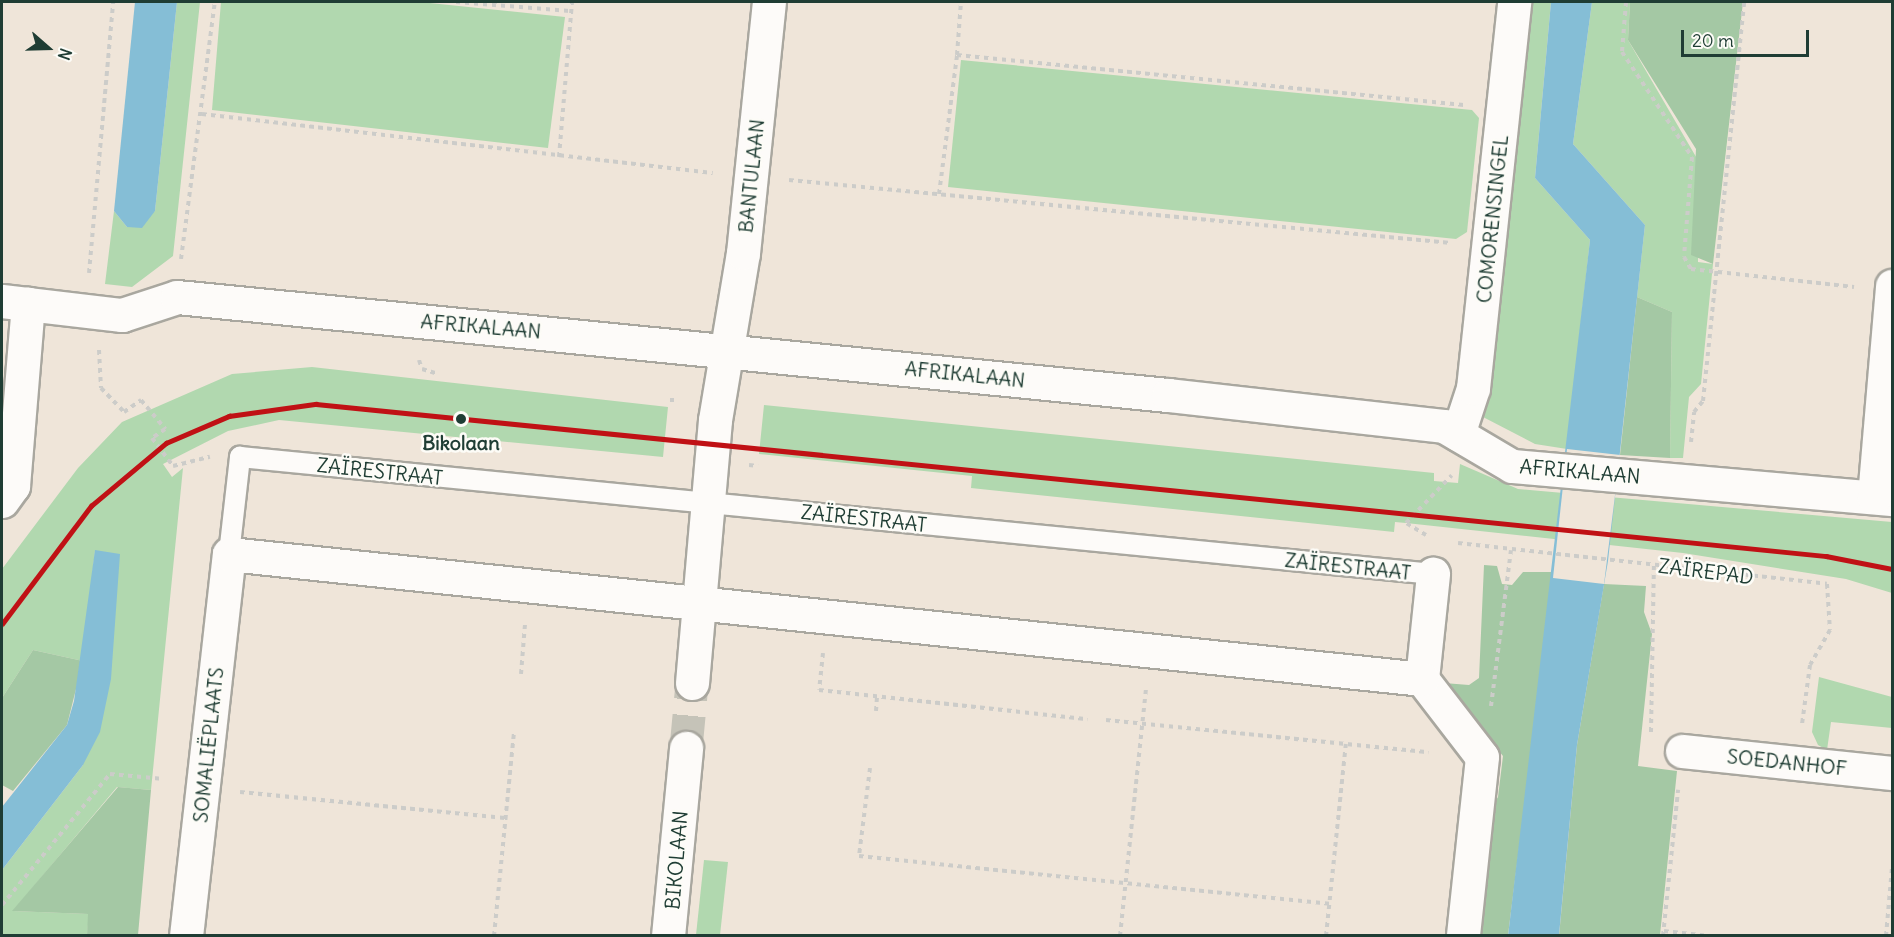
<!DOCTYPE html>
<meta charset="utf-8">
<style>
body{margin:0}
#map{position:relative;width:1894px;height:937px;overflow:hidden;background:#efe5d9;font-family:Delius,sans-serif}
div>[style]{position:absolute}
.green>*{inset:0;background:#b1d8af}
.forest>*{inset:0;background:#a4c8a4}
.water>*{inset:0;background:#85bed6}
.pier>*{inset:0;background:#efe5d9}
.street-tunnel>*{height:33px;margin-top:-16.5px;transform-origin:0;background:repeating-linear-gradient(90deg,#c5c3b8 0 33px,transparent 0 49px)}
.path>*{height:4px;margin-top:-2px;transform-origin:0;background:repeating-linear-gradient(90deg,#ccccc9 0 4.5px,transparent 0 9px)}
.roads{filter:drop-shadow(2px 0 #a9a79f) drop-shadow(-2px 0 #a9a79f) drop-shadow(0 2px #a9a79f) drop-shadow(0 -2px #a9a79f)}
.lane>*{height:20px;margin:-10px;padding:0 10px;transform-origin:10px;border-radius:10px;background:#fdfbf9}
.street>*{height:33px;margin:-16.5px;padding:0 16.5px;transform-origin:16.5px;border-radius:16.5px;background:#fdfbf9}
.tram-1>*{height:4.5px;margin:-2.25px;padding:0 2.25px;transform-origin:2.25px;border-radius:2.25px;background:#c01115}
.dots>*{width:16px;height:16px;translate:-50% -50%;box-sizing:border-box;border:3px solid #fdfcf7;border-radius:50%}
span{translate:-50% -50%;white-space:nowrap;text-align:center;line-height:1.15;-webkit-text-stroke:5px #fdfcf7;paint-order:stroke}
.street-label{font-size:20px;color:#1f3d34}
.stop-label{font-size:20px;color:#1f3d34;font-weight:700}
.frame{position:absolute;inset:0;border:3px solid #1f3d34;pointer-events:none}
.north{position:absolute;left:18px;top:18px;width:60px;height:60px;-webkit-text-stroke:4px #fdfcf7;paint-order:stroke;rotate:110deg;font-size:16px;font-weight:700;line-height:24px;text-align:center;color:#1f3d34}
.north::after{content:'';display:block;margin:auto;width:21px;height:27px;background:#1f3d34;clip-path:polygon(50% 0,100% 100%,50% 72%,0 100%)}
.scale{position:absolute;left:1681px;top:30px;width:128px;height:27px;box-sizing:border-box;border:3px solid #1f3d34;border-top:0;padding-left:8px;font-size:18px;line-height:21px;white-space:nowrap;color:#1f3d34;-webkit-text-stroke:4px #fdfcf7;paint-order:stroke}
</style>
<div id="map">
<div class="green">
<i style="clip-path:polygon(177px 2px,200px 2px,173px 256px,132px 287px,105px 284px,114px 211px,127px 227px,155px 211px)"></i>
<i style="clip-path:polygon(221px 2px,420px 2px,565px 17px,548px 148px,212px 110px)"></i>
<i style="clip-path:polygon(1527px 2px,1551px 2px,1535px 178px,1590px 240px,1567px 449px,1535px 444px,1483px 417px)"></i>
<i style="clip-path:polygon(1592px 2px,1630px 2px,1628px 40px,1699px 162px,1698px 262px,1713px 264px,1701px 384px,1689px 397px,1683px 458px,1670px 458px,1672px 312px,1637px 297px,1645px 225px,1573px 144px)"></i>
<i style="clip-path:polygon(961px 60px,1472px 110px,1479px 118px,1467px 232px,1456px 239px,948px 187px)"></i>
<i style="clip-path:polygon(312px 367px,668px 407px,663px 457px,279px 420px,228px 431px,163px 464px,172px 477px,183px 468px,151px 790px,117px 787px,13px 911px,89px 914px,87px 935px,2px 935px,2px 870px,83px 765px,95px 550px,83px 661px,33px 650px,2px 698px,2px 569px,78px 468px,122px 422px,232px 374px)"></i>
<i style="clip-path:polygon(764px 405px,1434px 473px,1434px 481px,1458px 483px,1460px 464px,1518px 489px,1892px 522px,1892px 593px,1846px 579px,1683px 553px,1406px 523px,1395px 522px,1394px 532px,971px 488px,972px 476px,759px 454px)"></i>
<i style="clip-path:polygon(1819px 677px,1892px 697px,1892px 728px,1831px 722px,1827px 750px,1818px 745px,1812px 732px)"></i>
<i style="clip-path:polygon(704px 860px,728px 862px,720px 935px,696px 935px)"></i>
</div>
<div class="forest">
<i style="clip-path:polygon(1630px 2px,1743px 2px,1713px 264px,1691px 255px,1696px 149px,1628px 40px)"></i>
<i style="clip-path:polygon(1637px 297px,1672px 312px,1670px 458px,1620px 455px)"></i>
<i style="clip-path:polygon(1484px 565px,1497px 566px,1502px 584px,1512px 585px,1523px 572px,1554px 572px,1508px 935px,1475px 935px,1485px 818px,1498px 797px,1503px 756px,1444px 683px,1469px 685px,1479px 678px)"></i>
<i style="clip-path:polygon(1604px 584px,1646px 586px,1644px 612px,1652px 634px,1638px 766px,1677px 771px,1660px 935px,1559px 936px,1577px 745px)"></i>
<i style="clip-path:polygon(33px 650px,83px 661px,67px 725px,13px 791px,2px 785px,2px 698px)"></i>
<i style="clip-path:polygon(118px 787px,151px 790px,138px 935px,87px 935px,88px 914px,12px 911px)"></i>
</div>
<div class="water">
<i style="clip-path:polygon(135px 2px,177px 2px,155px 211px,142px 228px,127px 227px,114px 211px)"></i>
<i style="clip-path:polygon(1551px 2px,1592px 2px,1573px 144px,1645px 225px,1608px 561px,1577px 745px,1559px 935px,1508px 936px,1590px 240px,1535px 178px)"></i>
<i style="clip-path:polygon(95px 550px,120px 554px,111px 679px,100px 732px,83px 765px,2px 870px,2px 807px,67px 725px,74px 701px)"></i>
</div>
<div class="pier">
<i style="clip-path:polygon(1567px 449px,1620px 455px,1604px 584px,1553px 578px)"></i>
</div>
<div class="street-tunnel">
<i style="left:686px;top:748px;width:65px;rotate:-84.7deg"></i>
</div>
<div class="path">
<i style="left:456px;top:2px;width:114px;rotate:4.5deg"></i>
<i style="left:1626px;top:2px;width:50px;rotate:94.6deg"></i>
<i style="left:1622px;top:52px;width:126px;rotate:56.3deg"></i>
<i style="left:1692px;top:157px;width:100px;rotate:94.6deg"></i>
<i style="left:1684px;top:257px;width:14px;rotate:60deg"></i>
<i style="left:1691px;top:269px;width:164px;rotate:6.3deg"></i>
<i style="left:957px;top:55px;width:53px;rotate:-85.7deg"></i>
<i style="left:202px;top:114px;width:514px;rotate:6.59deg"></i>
<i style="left:559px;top:157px;width:156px;rotate:-85.2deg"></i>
<i style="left:789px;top:180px;width:665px;rotate:5.44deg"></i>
<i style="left:939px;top:194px;width:140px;rotate:-82.6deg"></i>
<i style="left:957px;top:55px;width:509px;rotate:5.63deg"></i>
<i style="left:181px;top:259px;width:259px;rotate:-82.5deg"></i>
<i style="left:89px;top:273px;width:272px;rotate:-84.9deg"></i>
<i style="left:99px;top:350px;width:38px;rotate:87deg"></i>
<i style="left:101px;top:388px;width:33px;rotate:46deg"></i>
<i style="left:124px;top:412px;width:21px;rotate:-35deg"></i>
<i style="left:141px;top:400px;width:38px;rotate:50deg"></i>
<i style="left:165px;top:429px;width:16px;rotate:145deg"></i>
<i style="left:152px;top:438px;width:35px;rotate:53deg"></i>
<i style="left:173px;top:466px;width:38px;rotate:-14deg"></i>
<i style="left:419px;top:360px;width:9px;rotate:72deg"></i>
<i style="left:422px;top:369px;width:17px;rotate:17deg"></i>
<i style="left:670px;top:400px;width:8px"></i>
<i style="left:1691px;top:442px;width:30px;rotate:-84deg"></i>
<i style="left:1694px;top:412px;width:14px;rotate:-51deg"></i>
<i style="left:1703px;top:401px;width:401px;rotate:-84.1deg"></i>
<i style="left:749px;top:465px;width:9px;rotate:6deg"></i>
<i style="left:1426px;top:535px;width:23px;rotate:-149deg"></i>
<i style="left:1406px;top:523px;width:66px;rotate:-46.2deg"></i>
<i style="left:1458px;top:543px;width:371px;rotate:6.3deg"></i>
<i style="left:1827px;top:584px;width:46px;rotate:86.3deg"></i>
<i style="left:1830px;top:630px;width:40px;rotate:119.7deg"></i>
<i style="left:1810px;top:665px;width:60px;rotate:97.7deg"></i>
<i style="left:823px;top:653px;width:37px;rotate:96deg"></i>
<i style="left:819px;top:690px;width:270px;rotate:6.2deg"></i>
<i style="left:521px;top:674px;width:50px;rotate:-85.4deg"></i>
<i style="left:1491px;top:706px;width:157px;rotate:-82.7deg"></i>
<i style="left:876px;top:711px;width:15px;rotate:-86deg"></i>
<i style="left:1106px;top:720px;width:324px;rotate:5.7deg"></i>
<i style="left:1651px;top:732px;width:168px;rotate:-89deg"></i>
<i style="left:870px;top:768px;width:89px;rotate:97.1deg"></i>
<i style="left:859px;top:856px;width:473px;rotate:5.8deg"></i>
<i style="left:240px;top:792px;width:266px;rotate:5.6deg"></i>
<i style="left:2px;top:905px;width:170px;rotate:-50.5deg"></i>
<i style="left:110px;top:774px;width:54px;rotate:5.3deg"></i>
<i style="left:1664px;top:931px;width:46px;rotate:6.2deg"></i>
<i style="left:2px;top:935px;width:1px;rotate:90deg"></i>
<i style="left:494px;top:936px;width:206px;rotate:-84.4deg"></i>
<i style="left:1120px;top:936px;width:250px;rotate:-84deg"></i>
<i style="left:1326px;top:936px;width:193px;rotate:-84.1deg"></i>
<i style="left:1663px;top:936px;width:147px;rotate:-84.1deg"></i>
<i style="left:1886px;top:936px;width:68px;rotate:-85deg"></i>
</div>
<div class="roads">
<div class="lane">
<i style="left:229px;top:554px;width:98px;rotate:-83.5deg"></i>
<i style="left:240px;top:457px;width:1199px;rotate:5.6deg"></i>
</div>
<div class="street">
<i style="left:2px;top:301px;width:121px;rotate:6.7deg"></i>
<i style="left:122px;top:315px;width:58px;rotate:-18.1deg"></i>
<i style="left:177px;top:297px;width:996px;rotate:5.65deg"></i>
<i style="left:1168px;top:395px;width:278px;rotate:6.4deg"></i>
<i style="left:1444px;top:426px;width:79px;rotate:30.5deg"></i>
<i style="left:1512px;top:466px;width:381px;rotate:5deg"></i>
<i style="left:1458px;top:434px;width:48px;rotate:-71.9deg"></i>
<i style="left:1473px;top:388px;width:388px;rotate:-83.9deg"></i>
<i style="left:1874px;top:497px;width:212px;rotate:-85.1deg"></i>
<i style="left:2px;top:501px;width:19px;rotate:-54deg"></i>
<i style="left:13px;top:486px;width:183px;rotate:-85.3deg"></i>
<i style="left:1422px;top:679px;width:98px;rotate:52.4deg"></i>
<i style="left:1482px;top:757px;width:180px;rotate:96.1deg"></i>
<i style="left:1422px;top:679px;width:106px;rotate:-84deg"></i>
<i style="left:692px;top:683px;width:264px;rotate:-85deg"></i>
<i style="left:715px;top:420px;width:169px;rotate:-80.5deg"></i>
<i style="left:743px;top:253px;width:252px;rotate:-84.1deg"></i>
<i style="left:1682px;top:751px;width:211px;rotate:6deg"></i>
<i style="left:186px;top:936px;width:384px;rotate:-83.6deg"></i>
<i style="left:229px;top:554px;width:1200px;rotate:5.98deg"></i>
<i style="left:668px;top:936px;width:189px;rotate:-84.5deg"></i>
</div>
</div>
<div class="tram-1">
<i style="left:2px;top:624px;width:148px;rotate:-53deg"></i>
<i style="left:91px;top:506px;width:98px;rotate:-40deg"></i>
<i style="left:166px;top:443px;width:69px;rotate:-23.2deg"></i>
<i style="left:229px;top:416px;width:88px;rotate:-7.9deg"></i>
<i style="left:316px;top:404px;width:1518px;rotate:5.75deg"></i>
<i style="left:1826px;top:556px;width:67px;rotate:11.1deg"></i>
</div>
<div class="dots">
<i style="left:461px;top:419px;background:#1f3d34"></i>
</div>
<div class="street-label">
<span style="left:751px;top:176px;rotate:-84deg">BANTULAAN</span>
<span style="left:1492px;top:219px;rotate:-84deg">COMORENSINGEL</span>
<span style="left:481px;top:326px;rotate:5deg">AFRIKALAAN</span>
<span style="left:965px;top:374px;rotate:6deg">AFRIKALAAN</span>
<span style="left:380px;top:471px;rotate:6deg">ZAÏRESTRAAT</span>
<span style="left:1580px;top:471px;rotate:5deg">AFRIKALAAN</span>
<span style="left:864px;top:518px;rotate:6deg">ZAÏRESTRAAT</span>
<span style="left:1348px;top:566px;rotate:6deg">ZAÏRESTRAAT</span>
<span style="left:1706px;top:571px;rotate:7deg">ZAÏREPAD</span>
<span style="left:208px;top:745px;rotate:-84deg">SOMALIËPLAATS</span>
<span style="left:1787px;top:762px;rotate:6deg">SOEDANHOF</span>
<span style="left:676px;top:860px;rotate:-85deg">BIKOLAAN</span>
</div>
<div class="stop-label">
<span style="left:461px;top:442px">Bikolaan</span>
</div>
<div class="frame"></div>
<div class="north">N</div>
<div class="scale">20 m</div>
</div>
